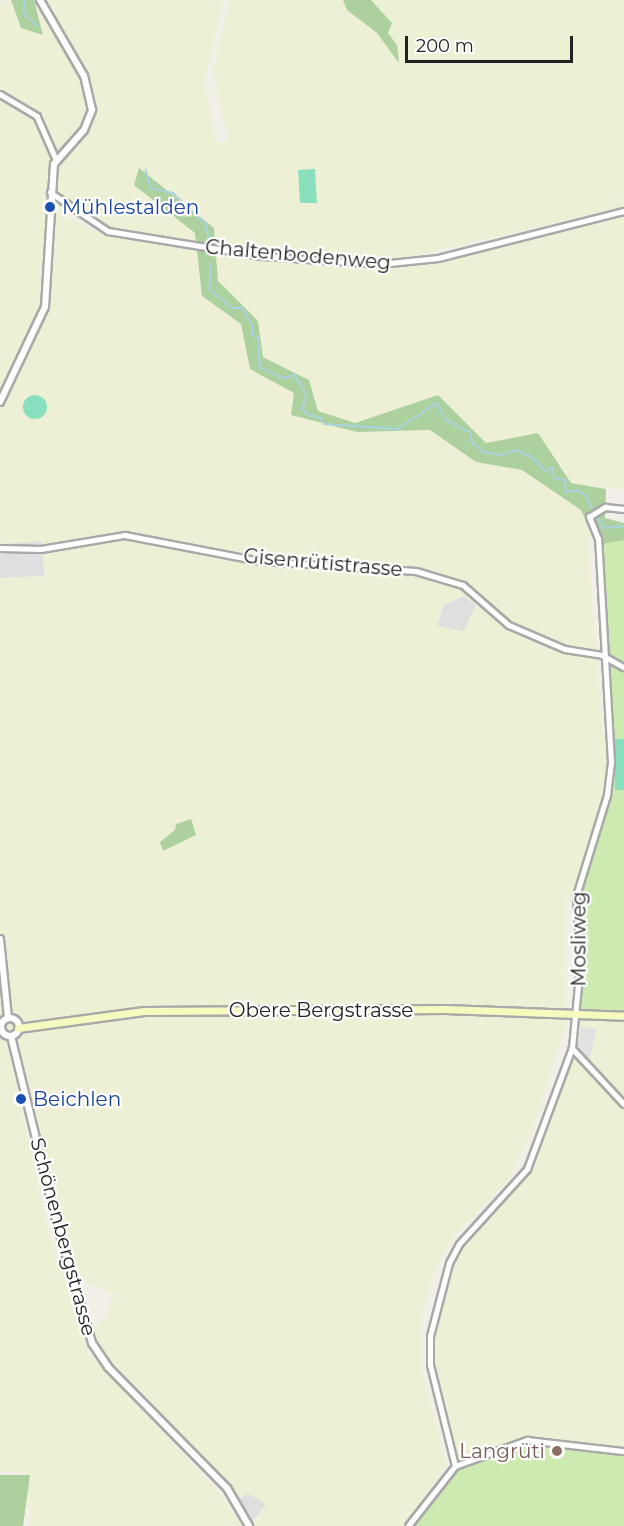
<!DOCTYPE html>
<meta charset="utf-8">
<style>
body{margin:0}
#map{position:relative;width:624px;height:1526px;overflow:hidden;background:#f2efe9;font-family:Montserrat,sans-serif}
div>[style]{position:absolute}
.residential>*{inset:0;background:#e0dfdf}
.farmland>*{inset:0;background:#eef0d5}
.grass>*{inset:0;background:#cdebb0}
.forest>*{inset:0;background:#add19e}
.pitch>*{inset:0;background:#88e0be}
.round{border-radius:50%}
.parking>*{inset:0;background:#e2e2e2}
.stream>*{height:1.5px;margin:-0.75px;padding:0 0.75px;transform-origin:0.75px;border-radius:0.75px;background:#aad3df}
.roads{filter:drop-shadow(2px 0 #a9a9a9) drop-shadow(-2px 0 #a9a9a9) drop-shadow(0 2px #a9a9a9) drop-shadow(0 -2px #a9a9a9)}
.minor>*{height:4.5px;margin:-2.25px;padding:0 2.25px;transform-origin:2.25px;border-radius:2.25px;background:#fff}
.tertiary>*{height:6px;margin:-3px;padding:0 3px;transform-origin:3px;border-radius:3px;background:#fff}
.tertiary>.ring{margin:-3px;padding:0;box-sizing:content-box;background:none;border:6px solid #fff;border-radius:50%}
.secondary>*{height:7px;margin:-3.5px;padding:0 3.5px;transform-origin:3.5px;border-radius:3.5px;background:#f7fabf}
.dots>*{width:16px;height:16px;translate:-50% -50%;box-sizing:border-box;border:3px solid #fff;border-radius:50%}
span{translate:-50% -50%;white-space:nowrap;text-align:center;line-height:1.15;-webkit-text-stroke:4.5px #fff;paint-order:stroke}
.transit-label{font-size:20px;color:#164399}
.left{translate:0 -50%;text-align:left}
.street-label{font-size:20px;color:#222}
.education-label{font-size:20px;color:#785e54}
.right{translate:-100% -50%;text-align:right}
.scale{position:absolute;left:405px;top:36px;width:168px;height:27px;box-sizing:border-box;border:3px solid #222;border-top:0;padding-left:8px;font-size:18px;line-height:21px;white-space:nowrap;color:#222;-webkit-text-stroke:4px #fff;paint-order:stroke}
</style>
<div id="map">
<div class="residential">
<i style="clip-path:polygon(41px 541px,45px 576px,0 578px,0 544px)"></i>
<i style="clip-path:polygon(464px 596px,476px 605px,464px 632px,437px 626px,443px 605px)"></i>
<i style="clip-path:polygon(247px 1493px,267px 1504px,252px 1522px,240px 1499px)"></i>
</div>
<div class="farmland">
<i style="clip-path:polygon(evenodd,11px 0,21px 27px,43px 35px,36px 0,77px 68px,82px 66px,47px 0,224px 0,204px 84px,217px 143px,228px 140px,213px 71px,229px 0,624px 0,624px 490px,571px 483px,537px 433px,486px 443px,438px 395px,355px 423px,318px 411px,309px 380px,263px 357px,258px 321px,218px 281px,216px 254px,257px 261px,247px 249px,215px 244px,214px 228px,139px 169px,134px 185px,195px 233px,196px 243px,116px 230px,40px 205px,106px 235px,197px 251px,202px 296px,241px 324px,250px 369px,294px 393px,291px 415px,357px 432px,430px 430px,476px 462px,522px 470px,581px 510px,594px 536px,588px 536px,603px 738px,624px 737px,624px 889px,565px 901px,567px 1021px,533px 1129px,508px 1181px,453px 1237px,433px 1274px,420px 1327px,422px 1369px,447px 1465px,404px 1526px,253px 1526px,266px 1504px,247px 1493px,240px 1499px,96px 1347px,90px 1334px,107px 1316px,112px 1296px,121px 1297px,77px 1279px,18px 1044px,0 1025px,0 578px,45px 576px,41px 541px,0 544px,0 96px,22px 104px,0 91px,0 4px,11px 0,619px 190px,609px 217px,394px 270px,279px 262px,281px 249px,397px 260px,609px 210px,619px 190px,11px 0,463px 596px,476px 605px,464px 631px,437px 626px,443px 605px,463px 596px)"></i>
<i style="clip-path:polygon(578px 1014px,624px 1019px,624px 1451px,455px 1466px,429px 1350px,443px 1283px,459px 1244px,527px 1169px,572px 1048px)"></i>
<i style="clip-path:polygon(0 1037px,6px 1041px,48px 1228px,88px 1353px,217px 1490px,242px 1526px,30px 1526px,26px 1472px,0 1472px)"></i>
</div>
<div class="grass">
<i style="clip-path:polygon(598px 539px,624px 540px,624px 1013px,578px 1014px,576px 896px,607px 795px,611px 762px)"></i>
<i style="clip-path:polygon(543px 1438px,624px 1451px,624px 1526px,410px 1526px,455px 1466px)"></i>
</div>
<div class="forest">
<i style="clip-path:polygon(11px 0,34px 0,43px 35px,21px 28px)"></i>
<i style="clip-path:polygon(343px 0,371px 0,392px 23px,388px 33px,397px 45px,399px 63px,377px 33px,347px 10px)"></i>
<i style="clip-path:polygon(139px 168px,214px 228px,218px 281px,258px 321px,263px 357px,309px 380px,318px 411px,355px 423px,438px 395px,486px 443px,538px 433px,571px 483px,606px 489px,605px 518px,624px 523px,624px 540px,598px 545px,581px 510px,522px 470px,476px 462px,430px 430px,357px 432px,291px 415px,294px 393px,250px 369px,241px 324px,202px 296px,195px 233px,134px 185px)"></i>
<i style="clip-path:polygon(191px 819px,196px 835px,163px 851px,160px 842px,175px 830px,176px 824px)"></i>
<i style="clip-path:polygon(0 1475px,30px 1475px,23px 1526px,0 1526px)"></i>
</div>
<div class="pitch">
<i style="clip-path:polygon(315px 169px,317px 203px,300px 203px,298px 170px)"></i>
<i class="round" style="left:23px;top:395px;width:24px;height:24px"></i>
<i style="clip-path:polygon(614px 739px,624px 739px,624px 790px,615px 790px)"></i>
</div>
<div class="parking">
<i style="clip-path:polygon(581px 1026px,597px 1029px,588px 1064px,577px 1050px)"></i>
</div>
<div class="stream">
<i style="left:25px;top:0;width:13px;rotate:94deg"></i>
<i style="left:24px;top:13px;width:19px;rotate:43deg"></i>
<i style="left:146px;top:170px;width:19px;rotate:74deg"></i>
<i style="left:151px;top:188px;width:23px;rotate:13deg"></i>
<i style="left:173px;top:193px;width:45px;rotate:43.2deg"></i>
<i style="left:206px;top:224px;width:13px;rotate:77deg"></i>
<i style="left:211px;top:263px;width:26px;rotate:92deg"></i>
<i style="left:210px;top:289px;width:30px;rotate:40deg"></i>
<i style="left:233px;top:308px;width:9px"></i>
<i style="left:242px;top:308px;width:20px;rotate:57deg"></i>
<i style="left:253px;top:325px;width:9px;rotate:96deg"></i>
<i style="left:252px;top:334px;width:8px;rotate:30deg"></i>
<i style="left:259px;top:338px;width:29px;rotate:88deg"></i>
<i style="left:260px;top:367px;width:25px;rotate:26deg"></i>
<i style="left:283px;top:378px;width:12px;rotate:-14deg"></i>
<i style="left:295px;top:375px;width:23px;rotate:59deg"></i>
<i style="left:307px;top:395px;width:15px;rotate:106deg"></i>
<i style="left:303px;top:409px;width:8px;rotate:45deg"></i>
<i style="left:309px;top:415px;width:12px;rotate:14deg"></i>
<i style="left:321px;top:418px;width:7px;rotate:63deg"></i>
<i style="left:324px;top:424px;width:74px;rotate:3.9deg"></i>
<i style="left:398px;top:429px;width:47px;rotate:-33.7deg"></i>
<i style="left:437px;top:403px;width:19px;rotate:62deg"></i>
<i style="left:446px;top:420px;width:28px;rotate:27deg"></i>
<i style="left:471px;top:433px;width:9px;rotate:84deg"></i>
<i style="left:472px;top:442px;width:16px;rotate:40deg"></i>
<i style="left:484px;top:452px;width:19px;rotate:9deg"></i>
<i style="left:503px;top:455px;width:14px;rotate:-21deg"></i>
<i style="left:516px;top:450px;width:17px;rotate:24deg"></i>
<i style="left:532px;top:457px;width:20px;rotate:45deg"></i>
<i style="left:546px;top:471px;width:7px;rotate:-34deg"></i>
<i style="left:552px;top:467px;width:12px;rotate:76deg"></i>
<i style="left:555px;top:479px;width:11px;rotate:5deg"></i>
<i style="left:566px;top:480px;width:12px;rotate:90deg"></i>
<i style="left:566px;top:492px;width:12px;rotate:-9deg"></i>
<i style="left:578px;top:490px;width:9px;rotate:32deg"></i>
<i style="left:586px;top:495px;width:19px;rotate:65deg"></i>
<i style="left:597px;top:515px;width:15px;rotate:62deg"></i>
<i style="left:604px;top:528px;width:20px;rotate:-6deg"></i>
</div>
<div class="roads">
<div class="minor">
<i style="left:0;top:94px;width:43px;rotate:30.7deg"></i>
<i style="left:37px;top:116px;width:47px;rotate:66.2deg"></i>
<i style="left:50px;top:192px;width:70px;rotate:33.9deg"></i>
<i style="left:108px;top:231px;width:157px;rotate:9.2deg"></i>
<i style="left:263px;top:256px;width:117px;rotate:3.9deg"></i>
<i style="left:380px;top:264px;width:58px;rotate:-5.9deg"></i>
<i style="left:438px;top:258px;width:192px;rotate:-14.2deg"></i>
<i style="left:0;top:548px;width:41px;rotate:1.4deg"></i>
<i style="left:41px;top:549px;width:85px;rotate:-9.5deg"></i>
<i style="left:125px;top:535px;width:137px;rotate:10.9deg"></i>
<i style="left:260px;top:561px;width:156px;rotate:3.7deg"></i>
<i style="left:416px;top:571px;width:49px;rotate:16.6deg"></i>
<i style="left:463px;top:585px;width:61px;rotate:41deg"></i>
<i style="left:509px;top:625px;width:61px;rotate:23.2deg"></i>
<i style="left:565px;top:649px;width:37px;rotate:9deg"></i>
<i style="left:602px;top:655px;width:25px;rotate:29deg"></i>
<i style="left:572px;top:1048px;width:76px;rotate:47.1deg"></i>
<i style="left:455px;top:1466px;width:104px;rotate:-103.9deg"></i>
<i style="left:430px;top:1365px;width:29px;rotate:-90deg"></i>
<i style="left:430px;top:1336px;width:75px;rotate:-75.4deg"></i>
<i style="left:449px;top:1263px;width:21px;rotate:-62deg"></i>
<i style="left:459px;top:1244px;width:101px;rotate:-47.8deg"></i>
<i style="left:527px;top:1169px;width:129px;rotate:-69.6deg"></i>
<i style="left:572px;top:1048px;width:83px;rotate:-84.5deg"></i>
<i style="left:580px;top:965px;width:69px;rotate:-93.3deg"></i>
<i style="left:576px;top:896px;width:106px;rotate:-72.9deg"></i>
<i style="left:607px;top:795px;width:33px;rotate:-83deg"></i>
<i style="left:611px;top:762px;width:223px;rotate:-93.3deg"></i>
<i style="left:598px;top:539px;width:24px;rotate:-112deg"></i>
<i style="left:589px;top:517px;width:19px;rotate:-32deg"></i>
<i style="left:605px;top:507px;width:19px;rotate:6deg"></i>
<i style="left:408px;top:1526px;width:76px;rotate:-51.9deg"></i>
<i style="left:455px;top:1466px;width:77px;rotate:-19.9deg"></i>
<i style="left:527px;top:1440px;width:98px;rotate:6.5deg"></i>
</div>
<div class="tertiary">
<i style="left:0;top:402px;width:105px;rotate:-64.7deg"></i>
<i style="left:45px;top:307px;width:143px;rotate:-86.4deg"></i>
<i style="left:54px;top:164px;width:45px;rotate:-48.6deg"></i>
<i style="left:84px;top:130px;width:22px;rotate:-68deg"></i>
<i style="left:92px;top:110px;width:35px;rotate:-103deg"></i>
<i style="left:84px;top:76px;width:88px;rotate:-120.1deg"></i>
<i style="left:0;top:939px;width:79px;rotate:84.2deg"></i>
<i class="ring" style="left:1px;top:1018px;width:12px;height:12px"></i>
<i style="left:11px;top:1036px;width:194px;rotate:76.3deg"></i>
<i style="left:57px;top:1224px;width:124px;rotate:73.6deg"></i>
<i style="left:92px;top:1343px;width:29px;rotate:56deg"></i>
<i style="left:108px;top:1367px;width:170px;rotate:45.5deg"></i>
<i style="left:227px;top:1488px;width:44px;rotate:59.9deg"></i>
</div>
<div class="secondary">
<i style="left:18px;top:1028px;width:127px;rotate:-7.7deg"></i>
<i style="left:144px;top:1011px;width:301px;rotate:-0.4deg"></i>
<i style="left:445px;top:1009px;width:179px;rotate:2.2deg"></i>
</div>
</div>
<div class="dots">
<i style="left:50px;top:207px;background:#1a4fb4"></i>
<i style="left:21px;top:1099px;background:#1a4fb4"></i>
<i style="left:557px;top:1451px;background:#8d6e63"></i>
</div>
<div class="transit-label">
<span class="left" style="left:62px;top:207px">Mühlestalden</span>
<span class="left" style="left:33px;top:1099px">Beichlen</span>
</div>
<div class="street-label">
<span style="left:298px;top:255px;rotate:5deg">Chaltenbodenweg</span>
<span style="left:323px;top:563px;rotate:5deg">Gisenrütistrasse</span>
<span style="left:579px;top:939px;rotate:-90deg">Mosliweg</span>
<span style="left:321px;top:1010px">Obere Bergstrasse</span>
<span style="left:63px;top:1237px;rotate:75deg">Schönenbergstrasse</span>
</div>
<div class="education-label">
<span class="right" style="left:545px;top:1451px">Langrüti</span>
</div>
<div class="scale">200 m</div>
</div>
